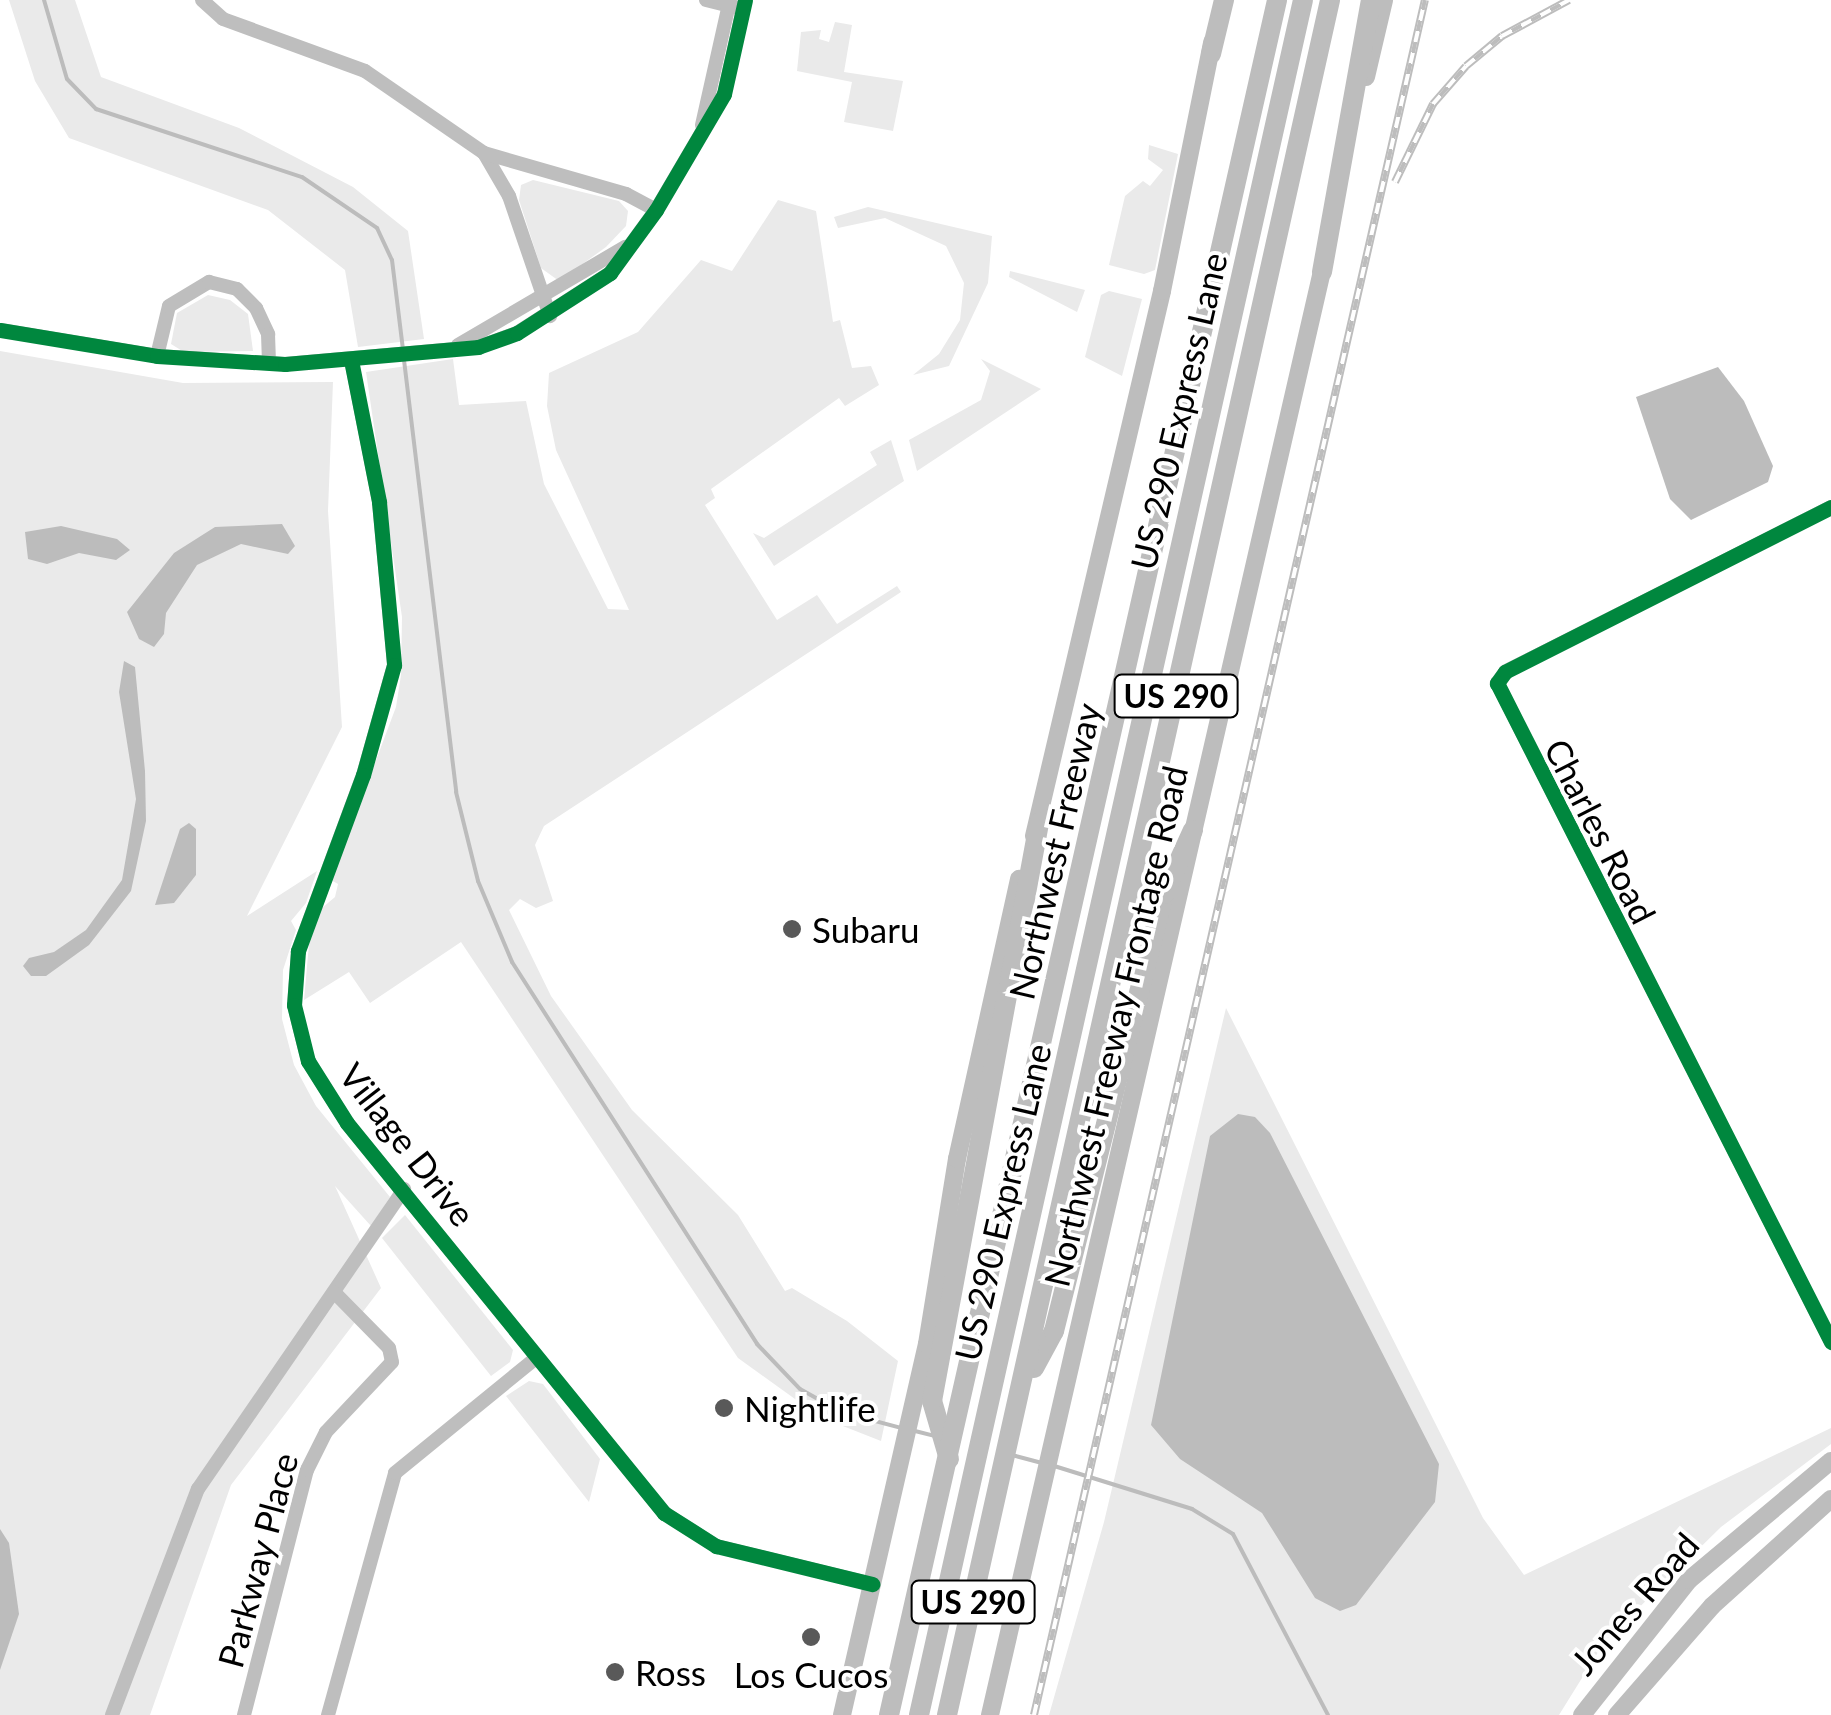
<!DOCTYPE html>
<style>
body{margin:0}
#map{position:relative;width:1831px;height:1715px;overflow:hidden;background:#fff;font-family:Lato,sans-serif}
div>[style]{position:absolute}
.green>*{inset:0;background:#eaeaea}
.water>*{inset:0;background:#bcbcbc}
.stream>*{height:4px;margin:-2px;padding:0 2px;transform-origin:2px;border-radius:2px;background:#bcbcbc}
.minor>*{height:14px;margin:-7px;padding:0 7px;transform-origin:7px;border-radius:7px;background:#bebebe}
.major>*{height:18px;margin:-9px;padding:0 9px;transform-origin:9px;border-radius:9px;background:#bdbdbd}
.highway>*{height:20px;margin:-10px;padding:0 10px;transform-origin:10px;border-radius:10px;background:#bdbdbd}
.rail>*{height:8px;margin-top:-4px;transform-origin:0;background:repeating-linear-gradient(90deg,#fff 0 11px,#bdbdbd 0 22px);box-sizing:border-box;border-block:2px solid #bdbdbd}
.cycleway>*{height:15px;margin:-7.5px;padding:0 7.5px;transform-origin:7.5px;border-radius:7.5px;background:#00873e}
.dots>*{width:28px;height:28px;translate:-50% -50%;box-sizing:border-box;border:5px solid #fff;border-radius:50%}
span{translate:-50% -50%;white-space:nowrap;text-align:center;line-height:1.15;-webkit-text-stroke:8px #fff;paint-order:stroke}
.shield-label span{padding:2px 8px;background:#fff;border:2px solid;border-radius:8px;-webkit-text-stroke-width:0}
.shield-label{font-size:32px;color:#000;font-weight:700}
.street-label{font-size:35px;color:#000}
.poi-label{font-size:35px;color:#000}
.left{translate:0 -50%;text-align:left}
</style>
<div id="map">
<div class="green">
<i style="clip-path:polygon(9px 0,75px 0,101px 77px,239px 128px,353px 187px,408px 231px,424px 339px,358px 347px,345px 270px,268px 210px,69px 138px,35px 81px)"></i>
<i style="clip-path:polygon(835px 22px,852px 25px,844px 72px,903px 81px,893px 131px,844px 122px,852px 82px,797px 71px,801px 32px,821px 30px,819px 39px,829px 42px)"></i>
<i style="clip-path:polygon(1149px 145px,1178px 154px,1155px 270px,1144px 274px,1109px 265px,1125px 196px,1143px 181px,1150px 186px,1163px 170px,1148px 159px)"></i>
<i style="clip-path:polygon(533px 180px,619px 201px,628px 211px,626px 226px,606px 247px,559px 281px,541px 268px,519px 200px,521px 185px)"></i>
<i style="clip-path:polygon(778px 200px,816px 211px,833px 322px,840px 320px,852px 368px,871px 366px,879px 385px,845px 406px,839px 398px,711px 489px,715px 498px,705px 505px,777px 620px,817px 595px,837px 624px,897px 586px,901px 592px,544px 826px,535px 845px,553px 901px,536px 908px,520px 899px,509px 910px,551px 996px,632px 1110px,738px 1215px,785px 1291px,792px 1288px,847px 1321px,898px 1361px,881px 1441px,820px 1417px,738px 1358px,461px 942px,370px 1003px,349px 972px,304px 1000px,309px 944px,322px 908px,335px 897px,338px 884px,331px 880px,396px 707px,401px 675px,402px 617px,366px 372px,453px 359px,459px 405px,526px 401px,544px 484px,608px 609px,629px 610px,556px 450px,547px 406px,549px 373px,638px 332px,701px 260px,732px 271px)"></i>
<i style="clip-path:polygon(868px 207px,992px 236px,988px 283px,949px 366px,913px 375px,939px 354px,960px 320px,964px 283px,946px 246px,885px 218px,838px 228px,834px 217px)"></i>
<i style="clip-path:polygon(1010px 271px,1085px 290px,1077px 312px,1009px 277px)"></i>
<i style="clip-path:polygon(1109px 291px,1142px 299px,1122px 376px,1085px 357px,1101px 295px)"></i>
<i style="clip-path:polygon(208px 295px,230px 300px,248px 314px,253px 351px,184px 352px,171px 344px,177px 313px)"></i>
<i style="clip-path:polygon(0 351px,183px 383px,333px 382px,328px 511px,342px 727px,247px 916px,317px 871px,306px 903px,291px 921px,296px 930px,283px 970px,282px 1019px,294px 1065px,316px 1106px,390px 1197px,371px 1226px,335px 1186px,381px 1288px,231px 1485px,150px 1715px,0 1715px)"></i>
<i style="clip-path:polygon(981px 359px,1041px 389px,917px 471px,909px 440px,981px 400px,990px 371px)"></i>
<i style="clip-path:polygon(891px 440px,904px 481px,774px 566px,753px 533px,764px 538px,877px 465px,870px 452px)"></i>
<i style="clip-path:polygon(1226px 1008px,1483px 1518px,1524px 1575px,1831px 1428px,1831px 1444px,1721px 1527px,1605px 1641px,1559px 1715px,1049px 1715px,1104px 1522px)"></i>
<i style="clip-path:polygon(405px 1215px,513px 1350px,510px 1362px,491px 1376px,382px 1238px)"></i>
<i style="clip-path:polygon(529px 1381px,543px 1384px,600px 1459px,589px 1502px,506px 1396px)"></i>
</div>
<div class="water">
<i style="clip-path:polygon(1718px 367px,1744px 401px,1773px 466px,1768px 482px,1691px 520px,1670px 499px,1636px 397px)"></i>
<i style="clip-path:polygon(282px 524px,295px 546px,288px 554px,241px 544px,197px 565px,166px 613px,164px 634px,154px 647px,139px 639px,127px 612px,174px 553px,215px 527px)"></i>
<i style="clip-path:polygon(61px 526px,117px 539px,130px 550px,116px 560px,79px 553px,47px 564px,28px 559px,25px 532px)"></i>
<i style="clip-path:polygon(124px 661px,135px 667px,145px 771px,146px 821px,131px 891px,89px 945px,46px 976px,31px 976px,23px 966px,29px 958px,54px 952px,86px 930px,122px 880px,136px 799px,119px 692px)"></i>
<i style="clip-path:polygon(189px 823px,196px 829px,196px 875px,174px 903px,155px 905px,180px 829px)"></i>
<i style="clip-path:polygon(1238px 1114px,1255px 1117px,1270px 1133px,1439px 1464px,1435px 1502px,1356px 1605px,1340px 1611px,1315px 1598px,1262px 1513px,1180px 1459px,1151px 1425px,1210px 1136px)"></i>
<i style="clip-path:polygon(0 1529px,9px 1543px,19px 1614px,0 1670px)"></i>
</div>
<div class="stream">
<i style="left:44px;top:0;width:82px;rotate:73.8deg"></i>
<i style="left:67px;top:79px;width:42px;rotate:46deg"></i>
<i style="left:96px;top:109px;width:217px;rotate:18.3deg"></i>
<i style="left:302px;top:177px;width:91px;rotate:34.2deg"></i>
<i style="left:377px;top:228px;width:35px;rotate:65deg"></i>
<i style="left:392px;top:260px;width:91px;rotate:83deg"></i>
<i style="left:404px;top:360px;width:435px;rotate:83.1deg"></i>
<i style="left:456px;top:792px;width:92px;rotate:76.1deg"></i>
<i style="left:478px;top:881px;width:88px;rotate:67.2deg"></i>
<i style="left:512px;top:962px;width:454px;rotate:57.3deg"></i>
<i style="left:757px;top:1344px;width:62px;rotate:46.3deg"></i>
<i style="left:800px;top:1389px;width:47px;rotate:29.3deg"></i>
<i style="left:841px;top:1412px;width:62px;rotate:14.9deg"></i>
<i style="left:915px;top:1431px;width:21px;rotate:14deg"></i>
<i style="left:1012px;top:1455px;width:31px;rotate:15deg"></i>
<i style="left:1051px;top:1465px;width:148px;rotate:17.3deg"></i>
<i style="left:1192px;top:1509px;width:48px;rotate:31.4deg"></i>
<i style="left:1233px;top:1534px;width:204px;rotate:62.3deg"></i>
</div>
<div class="minor">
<i style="left:202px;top:0;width:28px;rotate:42deg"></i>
<i style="left:223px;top:19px;width:151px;rotate:20.1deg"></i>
<i style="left:365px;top:71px;width:145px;rotate:34.6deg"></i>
<i style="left:484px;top:153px;width:50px;rotate:59.8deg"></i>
<i style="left:509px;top:196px;width:127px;rotate:71.1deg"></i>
<i style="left:706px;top:0;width:30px;rotate:14deg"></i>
<i style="left:702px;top:125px;width:128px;rotate:-77.4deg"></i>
<i style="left:484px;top:153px;width:148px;rotate:16.1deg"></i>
<i style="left:626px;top:194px;width:34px;rotate:28deg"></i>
<i style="left:0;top:330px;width:159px;rotate:9.4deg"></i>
<i style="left:157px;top:356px;width:128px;rotate:3.6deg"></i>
<i style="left:285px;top:364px;width:194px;rotate:-5deg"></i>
<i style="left:478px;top:347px;width:41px;rotate:-19.7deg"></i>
<i style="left:517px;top:333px;width:111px;rotate:-32.8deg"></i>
<i style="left:610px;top:273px;width:78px;rotate:-53.9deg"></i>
<i style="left:656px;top:210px;width:134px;rotate:-59.6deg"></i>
<i style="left:724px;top:94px;width:96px;rotate:-77.4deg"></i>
<i style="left:458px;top:345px;width:194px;rotate:-30.4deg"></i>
<i style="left:157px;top:356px;width:51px;rotate:-76.5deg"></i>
<i style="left:169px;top:306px;width:47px;rotate:-31deg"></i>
<i style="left:209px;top:282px;width:29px;rotate:14deg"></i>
<i style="left:237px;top:289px;width:27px;rotate:45deg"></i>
<i style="left:256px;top:308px;width:29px;rotate:65deg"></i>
<i style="left:268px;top:334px;width:29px;rotate:88deg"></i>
<i style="left:351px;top:360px;width:145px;rotate:78.8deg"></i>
<i style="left:379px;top:502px;width:164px;rotate:84.7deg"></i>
<i style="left:394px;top:665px;width:114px;rotate:105.7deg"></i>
<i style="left:363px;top:775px;width:188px;rotate:110.3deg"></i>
<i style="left:298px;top:951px;width:54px;rotate:94.2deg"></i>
<i style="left:294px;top:1005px;width:58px;rotate:76deg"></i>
<i style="left:308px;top:1061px;width:73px;rotate:57.8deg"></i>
<i style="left:347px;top:1123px;width:503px;rotate:50.9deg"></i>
<i style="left:664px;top:1513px;width:62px;rotate:32.4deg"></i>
<i style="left:716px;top:1546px;width:161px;rotate:13.7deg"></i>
<i style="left:1831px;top:507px;width:365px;rotate:153.2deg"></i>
<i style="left:1505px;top:672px;width:14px;rotate:126deg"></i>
<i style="left:1497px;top:683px;width:739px;rotate:63.12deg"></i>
<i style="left:112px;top:1715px;width:242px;rotate:-69.2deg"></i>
<i style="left:198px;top:1489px;width:364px;rotate:-55.5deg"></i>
<i style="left:244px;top:1715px;width:253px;rotate:-75.6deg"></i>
<i style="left:307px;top:1470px;width:42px;rotate:-63.4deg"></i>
<i style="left:326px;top:1432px;width:96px;rotate:-46.7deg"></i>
<i style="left:392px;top:1362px;width:14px;rotate:-102deg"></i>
<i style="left:389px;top:1348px;width:78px;rotate:-134.5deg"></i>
<i style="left:328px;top:1715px;width:251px;rotate:-74.5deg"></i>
<i style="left:395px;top:1473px;width:183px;rotate:-39.2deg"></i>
</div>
<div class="major">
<i style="left:1366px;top:77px;width:79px;rotate:-76.8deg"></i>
<i style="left:1034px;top:836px;width:560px;rotate:-76.78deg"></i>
<i style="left:1162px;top:291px;width:254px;rotate:-78.6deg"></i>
<i style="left:842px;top:1715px;width:381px;rotate:-77.1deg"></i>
<i style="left:927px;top:1344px;width:187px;rotate:-80.8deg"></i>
<i style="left:957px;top:1159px;width:287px;rotate:-77.5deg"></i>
<i style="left:990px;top:1715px;width:1495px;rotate:-77.05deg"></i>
<i style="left:1582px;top:1715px;width:172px;rotate:-51.6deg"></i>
<i style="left:1689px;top:1580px;width:185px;rotate:-40deg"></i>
<i style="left:1617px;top:1715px;width:145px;rotate:-48.9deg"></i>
<i style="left:1712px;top:1606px;width:160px;rotate:-42deg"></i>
</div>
<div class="highway">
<i style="left:1211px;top:54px;width:56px;rotate:-76.5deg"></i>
<i style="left:1322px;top:272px;width:276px;rotate:-79.8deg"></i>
<i style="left:1034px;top:1368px;width:42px;rotate:-61.6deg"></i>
<i style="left:1054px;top:1331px;width:451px;rotate:-75.9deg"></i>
<i style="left:1164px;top:894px;width:70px;rotate:-65.6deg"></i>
<i style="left:949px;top:1459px;width:60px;rotate:-106.3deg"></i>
<i style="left:932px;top:1401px;width:588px;rotate:-79.51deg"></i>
<i style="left:889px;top:1715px;width:1758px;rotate:-77.25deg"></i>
<i style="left:919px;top:1715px;width:1757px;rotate:-77.38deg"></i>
<i style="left:947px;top:1715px;width:1757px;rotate:-77.41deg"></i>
</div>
<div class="rail">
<i style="left:1395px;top:182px;width:87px;rotate:-64deg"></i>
<i style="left:1433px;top:104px;width:50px;rotate:-49deg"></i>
<i style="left:1466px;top:66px;width:47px;rotate:-39.8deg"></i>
<i style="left:1502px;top:36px;width:76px;rotate:-28.2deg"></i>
<i style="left:1034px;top:1715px;width:1759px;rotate:-77.16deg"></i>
</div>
<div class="cycleway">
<i style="left:0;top:330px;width:159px;rotate:9.4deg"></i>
<i style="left:157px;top:356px;width:128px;rotate:3.6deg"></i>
<i style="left:285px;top:364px;width:194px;rotate:-5deg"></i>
<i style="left:478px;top:347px;width:41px;rotate:-19.7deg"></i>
<i style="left:517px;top:333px;width:111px;rotate:-32.8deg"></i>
<i style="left:610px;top:273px;width:78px;rotate:-53.9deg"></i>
<i style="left:656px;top:210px;width:134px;rotate:-59.6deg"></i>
<i style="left:724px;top:94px;width:96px;rotate:-77.4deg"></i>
<i style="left:351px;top:360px;width:145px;rotate:78.8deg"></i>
<i style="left:379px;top:502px;width:164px;rotate:84.7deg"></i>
<i style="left:394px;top:665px;width:114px;rotate:105.7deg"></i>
<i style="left:363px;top:775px;width:188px;rotate:110.3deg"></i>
<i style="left:298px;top:951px;width:54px;rotate:94.2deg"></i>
<i style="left:294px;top:1005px;width:58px;rotate:76deg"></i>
<i style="left:308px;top:1061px;width:73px;rotate:57.8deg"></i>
<i style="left:347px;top:1123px;width:503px;rotate:50.9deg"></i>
<i style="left:664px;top:1513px;width:62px;rotate:32.4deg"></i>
<i style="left:716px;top:1546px;width:161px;rotate:13.7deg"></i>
<i style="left:1831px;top:507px;width:365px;rotate:153.2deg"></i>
<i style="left:1505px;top:672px;width:14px;rotate:126deg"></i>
<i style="left:1497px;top:683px;width:739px;rotate:63.12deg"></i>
</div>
<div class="dots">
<i style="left:792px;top:929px;background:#595959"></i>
<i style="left:724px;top:1408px;background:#595959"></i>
<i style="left:811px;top:1637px;background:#595959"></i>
<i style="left:615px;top:1672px;background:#595959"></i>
</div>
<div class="shield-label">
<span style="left:1176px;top:696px">US 290</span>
<span style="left:973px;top:1602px">US 290</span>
</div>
<div class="street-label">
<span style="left:1178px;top:411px;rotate:-77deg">US 290 Express Lane</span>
<span style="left:1601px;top:831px;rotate:63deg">Charles Road</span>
<span style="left:1054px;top:851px;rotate:-77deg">Northwest Freeway</span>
<span style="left:1115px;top:1026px;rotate:-77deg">Northwest Freeway Frontage Road</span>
<span style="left:408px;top:1144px;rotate:52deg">Village Drive</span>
<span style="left:1002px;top:1202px;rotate:-77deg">US 290 Express Lane</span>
<span style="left:257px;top:1560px;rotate:-75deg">Parkway Place</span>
<span style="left:1634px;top:1603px;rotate:-49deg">Jones Road</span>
</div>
<div class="poi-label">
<span class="left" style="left:812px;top:929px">Subaru</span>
<span class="left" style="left:744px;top:1408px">Nightlife</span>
<span class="left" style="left:635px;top:1672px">Ross</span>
<span style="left:811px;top:1674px">Los Cucos</span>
</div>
</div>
